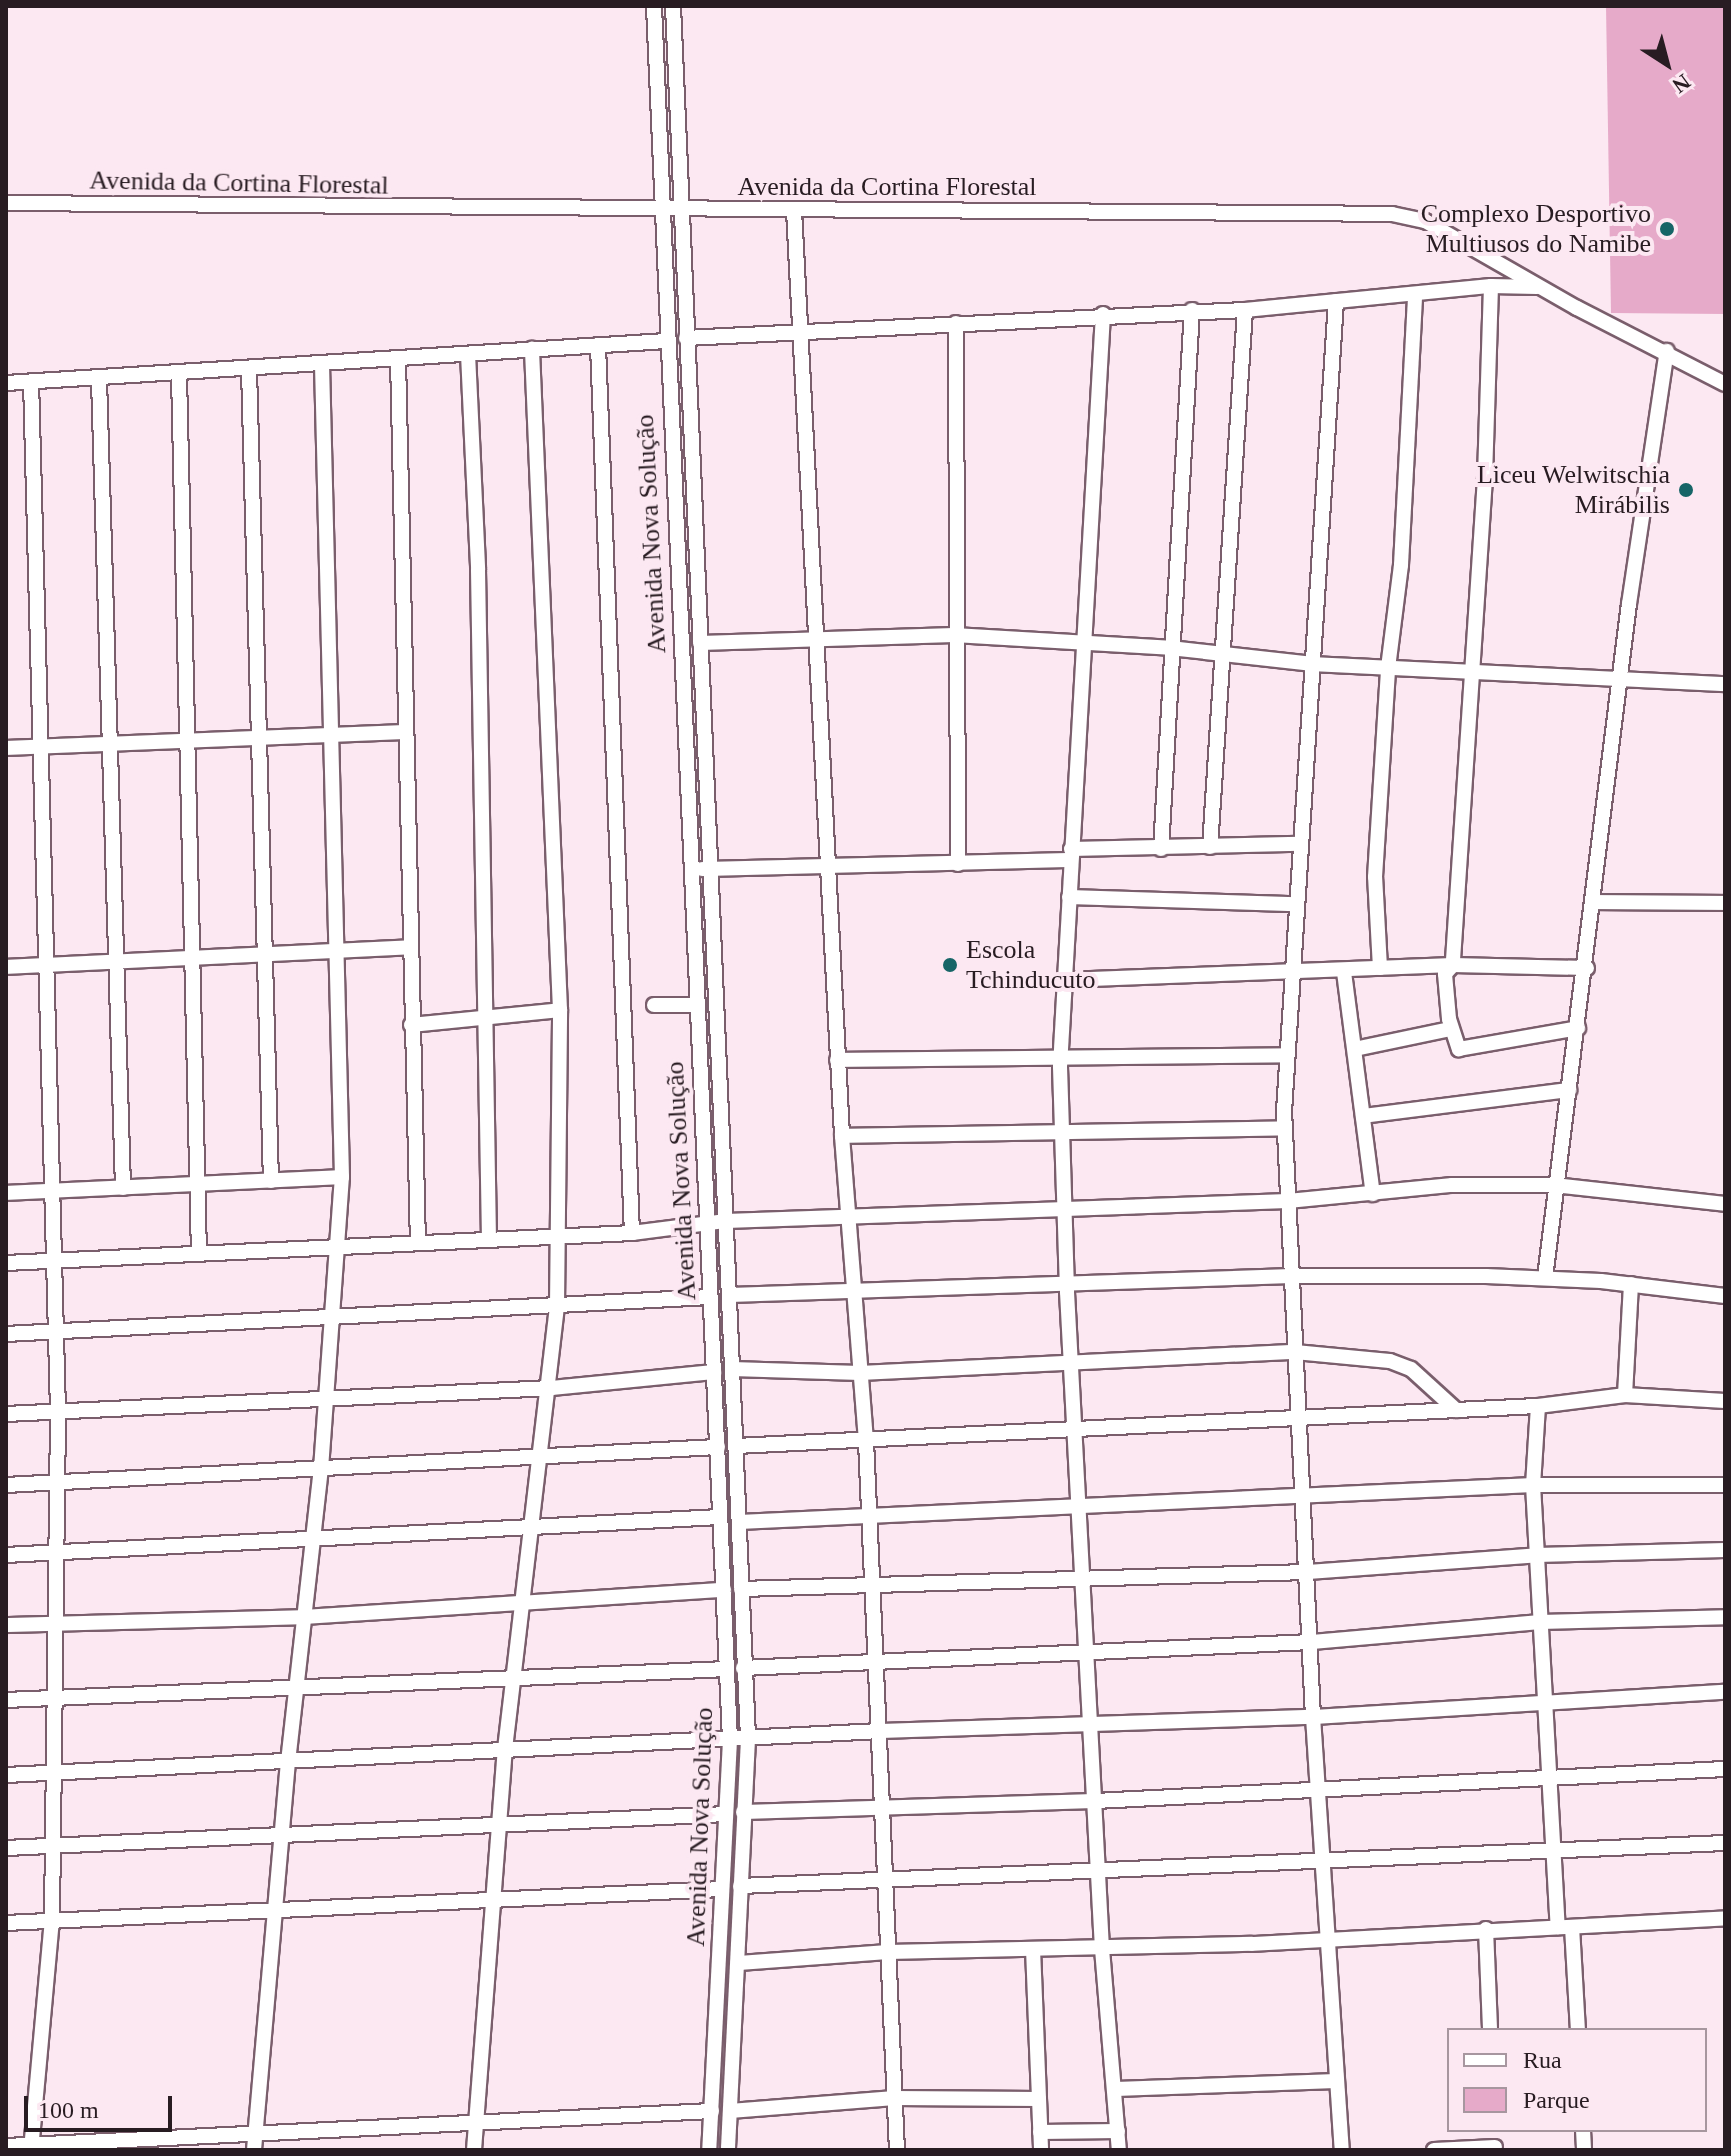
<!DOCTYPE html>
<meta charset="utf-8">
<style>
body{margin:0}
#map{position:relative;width:1731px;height:2156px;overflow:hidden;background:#fce8f2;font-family:"Times New Roman",serif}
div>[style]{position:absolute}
.green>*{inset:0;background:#e6aac9}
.roads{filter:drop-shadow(2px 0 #7a5e6c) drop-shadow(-2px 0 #7a5e6c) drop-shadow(0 2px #7a5e6c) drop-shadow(0 -2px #7a5e6c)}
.minor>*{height:14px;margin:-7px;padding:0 7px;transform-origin:7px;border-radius:7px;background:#fff}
.dots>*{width:22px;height:22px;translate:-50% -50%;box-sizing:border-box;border:4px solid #fce8f2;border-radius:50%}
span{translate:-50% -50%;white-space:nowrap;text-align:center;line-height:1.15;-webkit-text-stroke:8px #fce8f2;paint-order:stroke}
.street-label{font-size:26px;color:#281c22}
.poi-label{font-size:26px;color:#281c22}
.right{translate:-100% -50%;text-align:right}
.left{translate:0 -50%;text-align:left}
.frame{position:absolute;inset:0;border:8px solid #281c22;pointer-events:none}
.legend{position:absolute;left:1447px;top:2028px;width:260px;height:104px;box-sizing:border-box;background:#fce8f2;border:2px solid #a7969f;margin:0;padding:10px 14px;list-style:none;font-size:24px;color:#281c22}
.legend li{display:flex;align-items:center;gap:16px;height:40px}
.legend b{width:40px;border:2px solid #a7969f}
.north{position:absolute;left:1627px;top:24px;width:80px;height:80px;-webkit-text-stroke:6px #fce8f2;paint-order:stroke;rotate:144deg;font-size:22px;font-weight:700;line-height:32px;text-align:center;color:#281c22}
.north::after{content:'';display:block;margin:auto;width:28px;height:36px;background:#281c22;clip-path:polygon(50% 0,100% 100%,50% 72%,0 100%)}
.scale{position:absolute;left:24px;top:2096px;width:148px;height:36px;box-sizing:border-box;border:4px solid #281c22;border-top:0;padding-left:10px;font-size:24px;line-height:28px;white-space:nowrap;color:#281c22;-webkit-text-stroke:6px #fce8f2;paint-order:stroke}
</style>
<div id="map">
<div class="green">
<i style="clip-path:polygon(1606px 6px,1725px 6px,1725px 314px,1611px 313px)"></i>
</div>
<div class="roads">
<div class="minor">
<i style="left:654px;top:6px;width:1736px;rotate:87.49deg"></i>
<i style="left:730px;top:1740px;width:411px;rotate:92.9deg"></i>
<i style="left:673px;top:6px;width:1735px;rotate:87.52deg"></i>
<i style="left:748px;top:1739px;width:411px;rotate:92.8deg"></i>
<i style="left:6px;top:203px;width:1386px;rotate:0.45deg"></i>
<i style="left:1392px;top:214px;width:34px;rotate:12deg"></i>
<i style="left:1425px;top:221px;width:175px;rotate:29.8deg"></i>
<i style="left:1577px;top:308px;width:166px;rotate:27.2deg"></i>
<i style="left:794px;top:210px;width:927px;rotate:87.03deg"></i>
<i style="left:842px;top:1136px;width:306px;rotate:85.5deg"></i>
<i style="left:866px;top:1441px;width:710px;rotate:87.5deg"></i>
<i style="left:1491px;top:286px;width:192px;rotate:91.8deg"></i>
<i style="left:1485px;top:478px;width:488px;rotate:93.8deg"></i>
<i style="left:1453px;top:965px;width:12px;rotate:132deg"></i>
<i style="left:1445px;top:974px;width:45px;rotate:84.9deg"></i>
<i style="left:1449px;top:1019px;width:32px;rotate:72deg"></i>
<i style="left:1459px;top:1049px;width:121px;rotate:-10deg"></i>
<i style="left:1336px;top:301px;width:812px;rotate:93.67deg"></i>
<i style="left:1284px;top:1111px;width:607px;rotate:87.26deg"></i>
<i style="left:1313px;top:1717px;width:434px;rotate:86.2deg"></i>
<i style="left:1103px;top:314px;width:754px;rotate:93.27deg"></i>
<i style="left:1060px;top:1067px;width:225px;rotate:88.2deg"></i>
<i style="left:1067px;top:1292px;width:658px;rotate:86.95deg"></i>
<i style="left:1102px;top:1949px;width:202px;rotate:85.2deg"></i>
<i style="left:956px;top:323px;width:541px;rotate:89.79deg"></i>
<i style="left:686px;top:338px;width:560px;rotate:-2.87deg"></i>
<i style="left:1245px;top:310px;width:247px;rotate:-5.6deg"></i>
<i style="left:1491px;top:286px;width:46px;rotate:1.2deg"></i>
<i style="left:598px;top:345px;width:889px;rotate:87.81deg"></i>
<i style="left:468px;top:354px;width:216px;rotate:87.3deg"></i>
<i style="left:478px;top:570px;width:669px;rotate:89.06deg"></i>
<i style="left:398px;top:358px;width:885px;rotate:88.71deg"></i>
<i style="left:249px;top:369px;width:812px;rotate:88.45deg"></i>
<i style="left:179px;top:374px;width:880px;rotate:88.7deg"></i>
<i style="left:99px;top:379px;width:809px;rotate:88.3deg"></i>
<i style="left:6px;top:383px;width:662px;rotate:-3.64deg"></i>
<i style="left:700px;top:643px;width:254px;rotate:-1.8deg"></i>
<i style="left:954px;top:635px;width:216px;rotate:3.4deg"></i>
<i style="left:1170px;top:648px;width:144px;rotate:6.4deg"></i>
<i style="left:1313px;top:664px;width:412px;rotate:2.8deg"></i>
<i style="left:6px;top:748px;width:398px;rotate:-2.3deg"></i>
<i style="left:1210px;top:847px;width:538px;rotate:-86.27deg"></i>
<i style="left:1071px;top:849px;width:229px;rotate:-1.3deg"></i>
<i style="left:1161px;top:849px;width:540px;rotate:-86.71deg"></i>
<i style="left:702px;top:869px;width:369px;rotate:-1.4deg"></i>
<i style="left:1069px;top:897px;width:227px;rotate:1.8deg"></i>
<i style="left:1595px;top:902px;width:130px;rotate:0.4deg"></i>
<i style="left:6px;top:967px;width:403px;rotate:-2.8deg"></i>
<i style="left:1380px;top:968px;width:91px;rotate:-93.1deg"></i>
<i style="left:1375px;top:877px;width:209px;rotate:-86.4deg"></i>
<i style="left:1388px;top:668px;width:104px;rotate:-82.8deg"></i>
<i style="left:1401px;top:565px;width:270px;rotate:-87deg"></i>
<i style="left:1344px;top:972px;width:224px;rotate:82.6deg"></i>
<i style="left:1065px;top:980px;width:388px;rotate:-2.2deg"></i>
<i style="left:1453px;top:965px;width:134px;rotate:1.3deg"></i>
<i style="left:654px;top:1005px;width:43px"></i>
<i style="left:411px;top:1025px;width:150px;rotate:-5.7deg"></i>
<i style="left:1355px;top:1049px;width:97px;rotate:-11.9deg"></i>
<i style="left:837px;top:1060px;width:449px;rotate:-0.6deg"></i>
<i style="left:1363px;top:1116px;width:208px;rotate:-7.2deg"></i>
<i style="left:842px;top:1136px;width:443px;rotate:-1deg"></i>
<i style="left:6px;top:1193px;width:336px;rotate:-2.7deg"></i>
<i style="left:6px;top:1263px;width:627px;rotate:-2.74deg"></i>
<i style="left:632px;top:1233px;width:95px;rotate:-7.3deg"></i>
<i style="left:726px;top:1221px;width:562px;rotate:-2.04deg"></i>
<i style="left:1288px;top:1201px;width:165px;rotate:-5.6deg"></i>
<i style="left:1452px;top:1185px;width:102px"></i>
<i style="left:1554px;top:1185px;width:172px;rotate:6.3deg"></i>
<i style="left:1545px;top:1278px;width:679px;rotate:-82.9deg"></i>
<i style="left:1629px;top:604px;width:256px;rotate:-81.5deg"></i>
<i style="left:730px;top:1295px;width:562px;rotate:-1.94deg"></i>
<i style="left:1292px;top:1276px;width:194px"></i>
<i style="left:1486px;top:1276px;width:115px;rotate:2.5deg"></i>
<i style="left:1601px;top:1281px;width:125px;rotate:6.9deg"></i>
<i style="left:6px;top:1334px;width:705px;rotate:-3.01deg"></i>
<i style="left:732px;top:1369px;width:128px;rotate:1.8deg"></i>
<i style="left:860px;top:1373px;width:436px;rotate:-2.8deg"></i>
<i style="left:1295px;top:1352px;width:95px;rotate:5.4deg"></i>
<i style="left:1390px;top:1361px;width:22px;rotate:21deg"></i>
<i style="left:1411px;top:1369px;width:61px;rotate:42.3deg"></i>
<i style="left:1625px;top:1395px;width:111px;rotate:-86.9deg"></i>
<i style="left:1538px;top:1406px;width:79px;rotate:93.6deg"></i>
<i style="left:1533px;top:1485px;width:443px;rotate:86.8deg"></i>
<i style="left:6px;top:1414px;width:546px;rotate:-2.73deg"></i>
<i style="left:551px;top:1388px;width:164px;rotate:-5.6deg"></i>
<i style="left:736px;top:1446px;width:803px;rotate:-2.86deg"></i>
<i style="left:1538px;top:1406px;width:88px;rotate:-7.2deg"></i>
<i style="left:1625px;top:1395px;width:100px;rotate:3.4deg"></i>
<i style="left:6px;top:1485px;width:713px;rotate:-3.06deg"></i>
<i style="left:739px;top:1522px;width:795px;rotate:-2.67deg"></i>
<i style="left:1533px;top:1485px;width:192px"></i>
<i style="left:6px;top:1555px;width:715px;rotate:-3.05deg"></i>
<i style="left:741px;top:1589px;width:567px;rotate:-1.72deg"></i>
<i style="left:1308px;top:1572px;width:230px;rotate:-4.2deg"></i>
<i style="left:1537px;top:1555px;width:188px;rotate:-1.5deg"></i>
<i style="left:6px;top:1625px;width:297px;rotate:-1.5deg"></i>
<i style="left:303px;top:1617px;width:422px;rotate:-3.7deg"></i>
<i style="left:743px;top:1668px;width:570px;rotate:-2.62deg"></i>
<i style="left:1312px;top:1642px;width:229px;rotate:-5deg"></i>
<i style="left:1540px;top:1622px;width:185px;rotate:-1.5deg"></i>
<i style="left:6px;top:1700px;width:722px;rotate:-2.46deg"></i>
<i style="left:6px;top:1775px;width:875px;rotate:-2.88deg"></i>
<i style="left:880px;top:1731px;width:433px;rotate:-1.9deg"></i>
<i style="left:1313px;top:1717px;width:413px;rotate:-3.5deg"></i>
<i style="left:743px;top:1812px;width:352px;rotate:-1.8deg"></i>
<i style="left:1095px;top:1801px;width:631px;rotate:-2.91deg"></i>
<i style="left:6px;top:1848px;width:721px;rotate:-2.7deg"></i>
<i style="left:740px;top:1886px;width:986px;rotate:-2.5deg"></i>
<i style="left:6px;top:1923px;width:716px;rotate:-2.72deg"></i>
<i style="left:1572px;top:1927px;width:103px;rotate:86.7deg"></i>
<i style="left:1486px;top:1929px;width:101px;rotate:87.7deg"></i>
<i style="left:1033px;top:1949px;width:201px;rotate:87.7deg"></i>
<i style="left:739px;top:1963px;width:149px;rotate:-4.2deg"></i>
<i style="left:888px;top:1952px;width:364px;rotate:-1.3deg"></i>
<i style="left:1252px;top:1944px;width:474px;rotate:-3.1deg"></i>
<i style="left:1116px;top:2089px;width:220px;rotate:-2.1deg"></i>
<i style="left:730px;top:2111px;width:165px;rotate:-4.5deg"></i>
<i style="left:894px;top:2098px;width:145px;rotate:0.4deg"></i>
<i style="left:1583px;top:2130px;width:20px;rotate:87deg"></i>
<i style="left:1040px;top:2132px;width:78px;rotate:-0.7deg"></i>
<i style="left:6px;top:2146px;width:707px;rotate:-2.84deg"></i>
<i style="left:31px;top:2150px;width:231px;rotate:-84.8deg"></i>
<i style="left:52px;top:1920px;width:509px;rotate:-89.32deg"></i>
<i style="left:58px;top:1411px;width:1029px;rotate:-91.5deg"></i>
<i style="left:254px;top:2150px;width:389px;rotate:-85deg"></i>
<i style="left:288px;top:1762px;width:295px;rotate:-83.6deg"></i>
<i style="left:321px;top:1469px;width:293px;rotate:-85.9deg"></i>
<i style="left:342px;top:1177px;width:813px;rotate:-91.41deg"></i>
<i style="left:474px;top:2150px;width:402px;rotate:-85.6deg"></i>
<i style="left:505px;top:1749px;width:446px;rotate:-83.3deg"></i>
<i style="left:557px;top:1306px;width:296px;rotate:-89.4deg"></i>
<i style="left:560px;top:1010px;width:662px;rotate:-92.43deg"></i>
<i style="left:1434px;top:2150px;width:61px;rotate:-2.8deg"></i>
</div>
</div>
<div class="dots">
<i style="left:1667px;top:229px;background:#166567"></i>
<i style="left:1686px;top:490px;background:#166567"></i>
<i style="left:950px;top:965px;background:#166567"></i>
</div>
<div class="street-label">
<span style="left:239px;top:183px;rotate:1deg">Avenida da Cortina Florestal</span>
<span style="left:887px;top:187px">Avenida da Cortina Florestal</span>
<span style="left:651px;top:534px;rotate:-93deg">Avenida Nova Solução</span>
<span style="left:681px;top:1181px;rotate:-93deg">Avenida Nova Solução</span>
<span style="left:700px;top:1827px;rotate:-88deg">Avenida Nova Solução</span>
</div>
<div class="poi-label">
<span class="right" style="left:1651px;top:229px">Complexo Desportivo<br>Multiusos do Namibe</span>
<span class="right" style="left:1670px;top:490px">Liceu Welwitschia<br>Mirábilis</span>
<span class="left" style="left:966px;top:965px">Escola<br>Tchinducuto</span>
</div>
<div class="frame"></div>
<ul class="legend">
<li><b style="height:10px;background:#fff"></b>Rua</li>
<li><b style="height:22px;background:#e6aac9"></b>Parque</li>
</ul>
<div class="north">N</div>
<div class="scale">100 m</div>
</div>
